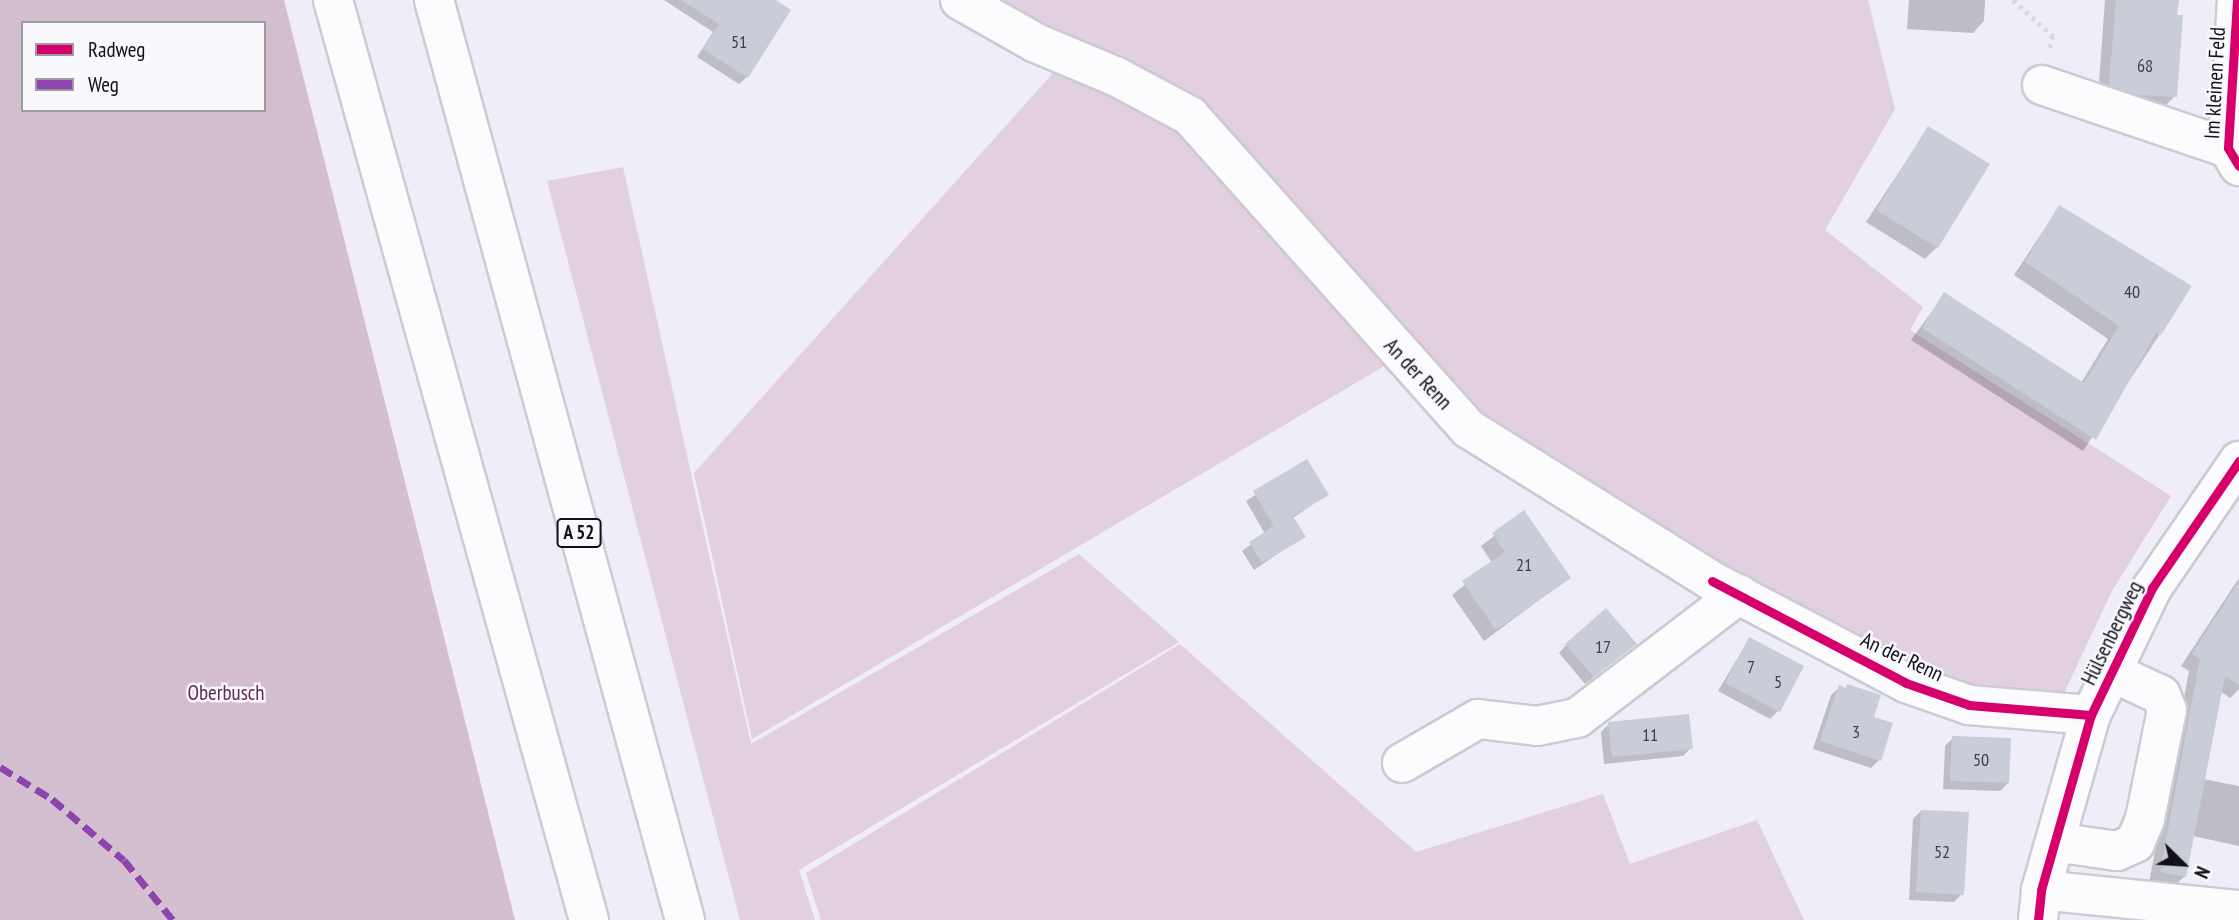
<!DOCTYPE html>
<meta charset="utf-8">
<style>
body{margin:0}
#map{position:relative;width:2239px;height:920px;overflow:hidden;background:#eeedf8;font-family:"PT Sans Narrow",sans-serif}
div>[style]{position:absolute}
.green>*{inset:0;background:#e2cfdf}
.forest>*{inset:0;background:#d4bfd1}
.shadow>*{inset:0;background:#0003}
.building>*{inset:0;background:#c9cdd8}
.path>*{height:4.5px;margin-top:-2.25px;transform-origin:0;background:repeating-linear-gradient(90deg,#d9d9dc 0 3.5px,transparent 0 8.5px)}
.roads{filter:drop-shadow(2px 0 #cbcbd4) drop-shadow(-2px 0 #cbcbd4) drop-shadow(0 2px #cbcbd4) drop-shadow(0 -2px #cbcbd4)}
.minor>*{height:38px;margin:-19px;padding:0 19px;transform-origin:19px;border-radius:19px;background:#fcfcfe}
.highway>*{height:38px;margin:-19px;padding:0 19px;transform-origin:19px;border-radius:19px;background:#fcfcfe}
.quiet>*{height:7px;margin-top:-3.5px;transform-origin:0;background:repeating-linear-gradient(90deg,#8e44ad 0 14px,transparent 0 21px)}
.cycleway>*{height:9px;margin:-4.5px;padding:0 4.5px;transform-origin:4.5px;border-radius:4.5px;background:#d6006c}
span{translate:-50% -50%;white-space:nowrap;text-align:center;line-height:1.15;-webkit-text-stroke:5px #f8f8fd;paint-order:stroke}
.number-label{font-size:18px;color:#3f3f48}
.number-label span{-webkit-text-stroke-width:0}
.shield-label span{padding:2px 5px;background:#f8f8fd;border:2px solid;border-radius:5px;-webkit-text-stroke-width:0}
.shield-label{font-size:19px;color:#111018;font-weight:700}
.street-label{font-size:21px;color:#111018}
.park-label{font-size:21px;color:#5d2c4e}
.legend{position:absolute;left:21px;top:21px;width:245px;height:91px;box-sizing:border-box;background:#f8f8fd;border:2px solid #9c9ba1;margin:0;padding:9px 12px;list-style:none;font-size:21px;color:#111018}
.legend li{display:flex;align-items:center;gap:14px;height:35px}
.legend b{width:35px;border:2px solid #9c9ba1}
.north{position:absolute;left:2148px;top:829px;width:70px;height:70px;-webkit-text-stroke:5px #f8f8fd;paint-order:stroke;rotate:114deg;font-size:19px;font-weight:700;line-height:28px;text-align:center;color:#111018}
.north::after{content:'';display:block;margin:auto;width:24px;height:32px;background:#111018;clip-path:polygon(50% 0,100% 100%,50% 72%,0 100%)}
</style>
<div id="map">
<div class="green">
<i style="clip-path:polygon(970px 0,1868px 0,1895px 109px,1825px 230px,1923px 307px,1910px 330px,2171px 496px,2112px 591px,2064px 693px,2020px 700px,1969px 691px,1715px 574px,1473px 417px,1408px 352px,752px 739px,694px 473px,1072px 52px)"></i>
<i style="clip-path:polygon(623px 167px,751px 744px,1079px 554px,1179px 642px,799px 870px,815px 920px,740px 920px,547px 181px)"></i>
<i style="clip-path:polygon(1180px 644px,1416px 852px,1603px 794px,1630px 864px,1757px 820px,1804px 920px,821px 920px,806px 873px)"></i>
</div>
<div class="forest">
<i style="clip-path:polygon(evenodd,0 0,284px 0,515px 920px,0 920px,0 0,23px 23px,264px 23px,264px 110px,23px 110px,23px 23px)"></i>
</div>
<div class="shadow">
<i style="clip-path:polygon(664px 0,772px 0,747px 77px,739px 84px,697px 57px,713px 32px)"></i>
<i style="clip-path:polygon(1909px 0,1985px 0,1984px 21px,1973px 33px,1907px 29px)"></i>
<i style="clip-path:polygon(2105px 0,2177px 0,2175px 96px,2163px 108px,2098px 96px)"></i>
<i style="clip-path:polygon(1928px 128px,1937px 247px,1925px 259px,1866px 222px)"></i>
<i style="clip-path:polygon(2059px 207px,2160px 334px,2083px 451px,1911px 340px,1944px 295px,2081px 383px,2108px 339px,2014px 275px)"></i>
<i style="clip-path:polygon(1306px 461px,1326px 495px,1293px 518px,1304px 536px,1254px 570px,1242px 551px,1265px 534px,1246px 501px)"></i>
<i style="clip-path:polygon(1524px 513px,1569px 578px,1484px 641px,1452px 595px,1492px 563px,1481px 546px)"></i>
<i style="clip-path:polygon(2239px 578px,2239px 689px,2230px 698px,2220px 691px,2203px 779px,2239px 786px,2239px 846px,2193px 836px,2185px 876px,2173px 887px,2149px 883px,2189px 671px,2181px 666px)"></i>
<i style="clip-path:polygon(1749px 639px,1778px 711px,1770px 719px,1718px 691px)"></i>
<i style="clip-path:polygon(1635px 644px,1585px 684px,1559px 653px,1566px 645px)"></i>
<i style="clip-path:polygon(1840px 687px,1872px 718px,1879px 760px,1871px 768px,1813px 749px,1831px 695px)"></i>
<i style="clip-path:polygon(1609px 724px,1691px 748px,1683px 756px,1604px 764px,1601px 732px)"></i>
<i style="clip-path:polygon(1953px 738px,2008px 783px,2000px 791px,1943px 789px,1945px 746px)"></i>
<i style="clip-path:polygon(1921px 811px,1962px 894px,1954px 902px,1909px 900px,1913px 819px)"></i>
</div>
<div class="building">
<i style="clip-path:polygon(681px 0,776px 0,791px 10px,748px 78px,703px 49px,719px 24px)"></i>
<i style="clip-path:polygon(2116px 0,2179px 0,2177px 15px,2183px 15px,2177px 97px,2138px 95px,2109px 85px)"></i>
<i style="clip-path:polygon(1928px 126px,1990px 164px,1938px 248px,1876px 210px)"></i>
<i style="clip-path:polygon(2059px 205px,2192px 286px,2161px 335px,2156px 333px,2096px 440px,1922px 328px,1944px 292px,2084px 383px,2119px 326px,2025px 262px)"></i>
<i style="clip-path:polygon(1307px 459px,1329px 495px,1293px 516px,1306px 537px,1262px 563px,1249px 542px,1274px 526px,1253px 491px)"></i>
<i style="clip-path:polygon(1524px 510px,1571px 578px,1496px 630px,1462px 581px,1505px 552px,1492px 533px)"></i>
<i style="clip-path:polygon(2239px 581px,2239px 685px,2225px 676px,2186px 877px,2160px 872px,2200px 659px,2192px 654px)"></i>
<i style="clip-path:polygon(1606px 608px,1637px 644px,1594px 677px,1565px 644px)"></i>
<i style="clip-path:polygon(1749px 637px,1804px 666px,1780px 712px,1725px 683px)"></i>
<i style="clip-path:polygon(1847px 684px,1881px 695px,1874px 717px,1893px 723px,1881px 761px,1820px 741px,1839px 685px,1846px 688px)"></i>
<i style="clip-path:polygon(1689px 714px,1693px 749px,1612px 757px,1608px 722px)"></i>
<i style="clip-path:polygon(1952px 736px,2011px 738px,2009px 783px,1950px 781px)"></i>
<i style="clip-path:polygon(1921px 810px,1969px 812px,1964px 895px,1916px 892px)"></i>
</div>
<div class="path">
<i style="left:2013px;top:0;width:54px;rotate:42deg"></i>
<i style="left:2053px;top:36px;width:16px;rotate:105deg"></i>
</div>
<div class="roads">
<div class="minor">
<i style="left:960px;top:0;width:87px;rotate:29.5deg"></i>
<i style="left:1036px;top:43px;width:88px;rotate:22.8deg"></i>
<i style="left:1117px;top:77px;width:83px;rotate:28.1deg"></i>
<i style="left:1190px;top:116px;width:419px;rotate:48.3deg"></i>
<i style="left:1469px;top:429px;width:287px;rotate:32deg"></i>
<i style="left:1712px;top:581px;width:219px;rotate:27.7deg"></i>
<i style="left:1906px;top:683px;width:67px;rotate:19.2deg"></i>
<i style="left:1969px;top:705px;width:122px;rotate:4.7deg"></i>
<i style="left:2237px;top:0;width:148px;rotate:93.5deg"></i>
<i style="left:2228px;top:148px;width:21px;rotate:59deg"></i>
<i style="left:2042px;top:85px;width:196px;rotate:18.7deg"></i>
<i style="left:1402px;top:763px;width:88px;rotate:-30.1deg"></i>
<i style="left:1478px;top:719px;width:59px;rotate:6.8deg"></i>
<i style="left:1537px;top:726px;width:41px;rotate:-11.3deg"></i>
<i style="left:1577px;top:718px;width:204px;rotate:-37.4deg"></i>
<i style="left:2055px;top:842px;width:63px;rotate:8.3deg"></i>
<i style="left:2117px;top:851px;width:20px;rotate:-24deg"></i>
<i style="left:2135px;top:843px;width:26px;rotate:-67deg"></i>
<i style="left:2145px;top:819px;width:111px;rotate:-78.6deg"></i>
<i style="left:2167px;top:710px;width:16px;rotate:-112deg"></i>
<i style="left:2161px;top:695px;width:54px;rotate:-154.9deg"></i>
<i style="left:2041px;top:890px;width:199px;rotate:5.8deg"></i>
<i style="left:2038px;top:920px;width:30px;rotate:-84deg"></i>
<i style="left:2041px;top:890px;width:182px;rotate:-74.1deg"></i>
<i style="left:2091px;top:715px;width:141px;rotate:-64.3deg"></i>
<i style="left:2152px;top:588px;width:154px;rotate:-55.6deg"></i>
</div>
<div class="highway">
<i style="left:333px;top:0;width:955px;rotate:74.45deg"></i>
<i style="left:434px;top:0;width:954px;rotate:74.74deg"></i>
</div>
</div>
<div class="quiet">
<i style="left:0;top:767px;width:61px;rotate:31.6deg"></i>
<i style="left:52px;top:799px;width:94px;rotate:40.3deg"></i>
<i style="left:124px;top:860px;width:77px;rotate:50.8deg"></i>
</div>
<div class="cycleway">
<i style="left:2237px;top:0;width:148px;rotate:93.5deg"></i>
<i style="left:2228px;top:148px;width:21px;rotate:59deg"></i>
<i style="left:1712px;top:581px;width:219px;rotate:27.7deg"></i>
<i style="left:1906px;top:683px;width:67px;rotate:19.2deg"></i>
<i style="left:1969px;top:705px;width:122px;rotate:4.7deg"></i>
<i style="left:2038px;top:920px;width:30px;rotate:-84deg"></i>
<i style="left:2041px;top:890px;width:182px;rotate:-74.1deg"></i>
<i style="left:2091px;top:715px;width:141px;rotate:-64.3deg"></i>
<i style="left:2152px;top:588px;width:154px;rotate:-55.6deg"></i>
</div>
<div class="number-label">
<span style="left:739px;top:42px">51</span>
<span style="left:2145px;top:66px">68</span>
<span style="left:2132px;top:292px">40</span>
<span style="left:1524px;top:565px">21</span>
<span style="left:1603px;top:647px">17</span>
<span style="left:1751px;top:667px">7</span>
<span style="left:1778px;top:682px">5</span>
<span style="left:1856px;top:732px">3</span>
<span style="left:1650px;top:735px">11</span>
<span style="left:1981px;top:760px">50</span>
<span style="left:1942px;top:852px">52</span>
</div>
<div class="shield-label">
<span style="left:579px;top:533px">A 52</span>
</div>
<div class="street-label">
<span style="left:2215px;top:83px;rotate:-87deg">Im kleinen Feld</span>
<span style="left:1418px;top:374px;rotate:47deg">An der Renn</span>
<span style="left:2112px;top:633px;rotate:-64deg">Hülsenbergweg</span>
<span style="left:1902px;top:657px;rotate:25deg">An der Renn</span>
</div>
<div class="park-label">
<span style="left:226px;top:693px">Oberbusch</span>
</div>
<ul class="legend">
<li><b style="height:9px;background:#d6006c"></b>Radweg</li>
<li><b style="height:9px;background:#8e44ad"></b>Weg</li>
</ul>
<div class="north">N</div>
</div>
